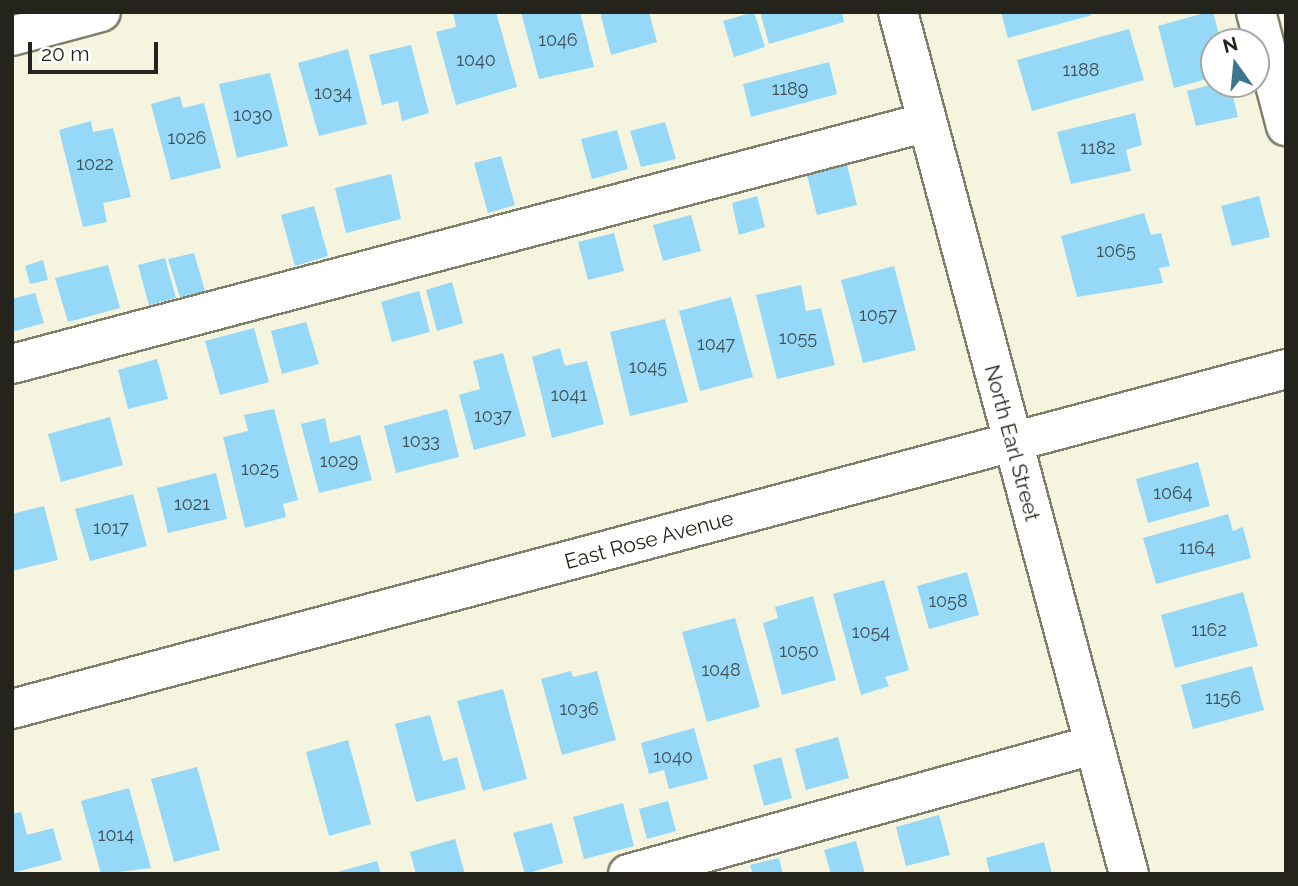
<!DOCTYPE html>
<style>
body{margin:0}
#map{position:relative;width:1298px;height:886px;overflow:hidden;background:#f5f4de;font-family:Raleway,sans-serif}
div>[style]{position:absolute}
.building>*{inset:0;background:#95d8f8}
.roads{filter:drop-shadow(2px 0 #807f6c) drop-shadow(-2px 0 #807f6c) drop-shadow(0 2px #807f6c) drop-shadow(0 -2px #807f6c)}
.minor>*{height:38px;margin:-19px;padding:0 19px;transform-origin:19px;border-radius:19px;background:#fff}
.major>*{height:38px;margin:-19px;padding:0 19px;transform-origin:19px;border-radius:19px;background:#fff}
span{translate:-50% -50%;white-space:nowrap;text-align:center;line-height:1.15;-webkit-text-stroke:5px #fff;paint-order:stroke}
.number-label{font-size:18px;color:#415153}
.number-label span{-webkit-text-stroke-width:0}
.street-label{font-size:21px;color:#25241c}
.frame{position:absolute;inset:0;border:14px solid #25241c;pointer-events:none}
.north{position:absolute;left:1200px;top:28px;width:70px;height:70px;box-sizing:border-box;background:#fff;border:2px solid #a8a7a4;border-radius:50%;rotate:345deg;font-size:19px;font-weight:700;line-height:28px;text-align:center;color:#25241c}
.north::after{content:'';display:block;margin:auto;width:24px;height:32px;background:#3b758e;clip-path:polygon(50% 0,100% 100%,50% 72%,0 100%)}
.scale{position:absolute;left:28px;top:42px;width:130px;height:32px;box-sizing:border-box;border:4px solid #25241c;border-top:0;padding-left:9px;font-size:21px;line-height:24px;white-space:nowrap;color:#25241c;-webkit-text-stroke:5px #fff;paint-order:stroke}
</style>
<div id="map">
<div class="building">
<i style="clip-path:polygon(453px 12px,496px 12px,517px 87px,456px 105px,436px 32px,456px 27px)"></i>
<i style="clip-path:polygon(521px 12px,580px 12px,594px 67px,539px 79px)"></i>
<i style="clip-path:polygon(600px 12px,649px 12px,657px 42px,611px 55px)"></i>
<i style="clip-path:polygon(754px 12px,765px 47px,734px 57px,723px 21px)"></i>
<i style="clip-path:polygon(760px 12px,842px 12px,844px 22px,769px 44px)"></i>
<i style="clip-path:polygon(1001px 12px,1091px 12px,1092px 15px,1008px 38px)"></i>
<i style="clip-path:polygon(1208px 12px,1213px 12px,1221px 42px,1214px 42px,1214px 77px,1174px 88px,1158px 26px)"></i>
<i style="clip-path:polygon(1129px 29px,1144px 80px,1032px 111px,1017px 60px)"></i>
<i style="clip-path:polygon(411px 45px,429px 113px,402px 121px,398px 101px,382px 105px,369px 55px)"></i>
<i style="clip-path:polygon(348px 49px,367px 124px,319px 136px,298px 63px)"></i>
<i style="clip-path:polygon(829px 62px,837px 94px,751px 117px,743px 84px)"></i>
<i style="clip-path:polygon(270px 73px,288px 146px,237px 158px,219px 84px)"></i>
<i style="clip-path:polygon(1214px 84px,1230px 84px,1238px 117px,1196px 126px,1187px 91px)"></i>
<i style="clip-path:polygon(180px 96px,183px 108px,204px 103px,221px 168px,171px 180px,151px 104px)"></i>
<i style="clip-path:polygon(1135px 113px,1142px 145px,1126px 150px,1131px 171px,1071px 184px,1057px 132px)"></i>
<i style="clip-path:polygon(91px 121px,93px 132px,113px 128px,131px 197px,103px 203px,107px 222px,83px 227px,59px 130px)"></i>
<i style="clip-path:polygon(665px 122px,676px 159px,641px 167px,630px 131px)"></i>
<i style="clip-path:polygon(617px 130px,628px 169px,592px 179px,581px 139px)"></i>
<i style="clip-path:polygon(501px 156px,515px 205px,488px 213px,474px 163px)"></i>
<i style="clip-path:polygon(847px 165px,857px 205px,817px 215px,807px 175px)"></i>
<i style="clip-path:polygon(391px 174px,401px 219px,346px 233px,335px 188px)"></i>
<i style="clip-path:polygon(757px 196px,765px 227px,739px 235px,732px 203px)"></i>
<i style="clip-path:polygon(1259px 196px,1270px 237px,1232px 246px,1221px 206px)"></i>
<i style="clip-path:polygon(314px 206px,328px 256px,295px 266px,281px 215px)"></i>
<i style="clip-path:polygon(1144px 213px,1151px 235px,1161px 233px,1170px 266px,1159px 268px,1163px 283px,1077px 297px,1061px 236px)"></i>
<i style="clip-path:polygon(691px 215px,701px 251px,663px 261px,653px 225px)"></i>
<i style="clip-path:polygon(614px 233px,624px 271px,588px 280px,578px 242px)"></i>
<i style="clip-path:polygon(194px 253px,205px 291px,180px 297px,168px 259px)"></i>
<i style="clip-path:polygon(165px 258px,176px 298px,149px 305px,138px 265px)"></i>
<i style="clip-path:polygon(43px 260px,48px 280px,30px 284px,25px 266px)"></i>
<i style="clip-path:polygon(108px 265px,120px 308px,68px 322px,55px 278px)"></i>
<i style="clip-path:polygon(894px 266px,916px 350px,863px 363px,841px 280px)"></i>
<i style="clip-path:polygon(452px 282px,463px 323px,437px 331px,426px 290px)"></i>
<i style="clip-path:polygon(801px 285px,806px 311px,821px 308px,835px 365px,777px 379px,756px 295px)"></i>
<i style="clip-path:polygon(419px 291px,430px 332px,392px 342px,381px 302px)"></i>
<i style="clip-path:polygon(35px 293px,44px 323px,12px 332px,12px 299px)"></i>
<i style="clip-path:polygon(731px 297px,753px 377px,700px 391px,679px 311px)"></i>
<i style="clip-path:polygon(665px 319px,688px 402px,630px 416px,610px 332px)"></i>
<i style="clip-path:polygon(306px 322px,319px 364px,282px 374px,271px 331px)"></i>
<i style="clip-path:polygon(254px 328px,269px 382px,220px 395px,205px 341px)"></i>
<i style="clip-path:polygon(560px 348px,565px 366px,587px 361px,604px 424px,552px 438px,532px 357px)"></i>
<i style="clip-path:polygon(503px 353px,526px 436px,474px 450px,459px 395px,480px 389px,473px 361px)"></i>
<i style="clip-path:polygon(157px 359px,168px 399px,128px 409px,118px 370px)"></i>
<i style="clip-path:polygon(274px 409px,298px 500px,283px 504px,286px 517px,245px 528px,223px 437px,248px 431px,244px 415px)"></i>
<i style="clip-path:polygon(447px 409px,459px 457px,396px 473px,384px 426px)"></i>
<i style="clip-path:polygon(110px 417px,123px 465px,61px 482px,48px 434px)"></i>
<i style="clip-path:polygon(325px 418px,330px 443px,360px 435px,372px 480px,319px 493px,301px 424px)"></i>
<i style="clip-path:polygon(1198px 462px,1210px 506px,1148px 523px,1136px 479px)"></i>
<i style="clip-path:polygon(216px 473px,227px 519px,168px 533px,157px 488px)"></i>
<i style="clip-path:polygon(133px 494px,147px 546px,90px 561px,75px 509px)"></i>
<i style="clip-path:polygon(44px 506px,58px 560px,12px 571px,12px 514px)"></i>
<i style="clip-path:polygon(1228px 514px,1233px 531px,1243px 527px,1251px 558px,1156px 584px,1143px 538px)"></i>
<i style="clip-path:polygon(967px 572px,979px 615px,929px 629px,917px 586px)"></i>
<i style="clip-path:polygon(884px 580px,909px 670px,885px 677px,889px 686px,861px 695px,833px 594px)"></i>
<i style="clip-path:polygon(1243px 592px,1258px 646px,1175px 668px,1161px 615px)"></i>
<i style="clip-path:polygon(813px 596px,836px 680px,782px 695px,763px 623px,778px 618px,775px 607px)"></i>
<i style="clip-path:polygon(735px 618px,760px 707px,707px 722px,682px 632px)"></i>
<i style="clip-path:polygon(1252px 666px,1264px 710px,1193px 729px,1181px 685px)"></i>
<i style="clip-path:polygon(571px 671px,573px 677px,597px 671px,616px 740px,562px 755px,541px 679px)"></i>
<i style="clip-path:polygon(503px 689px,527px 779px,483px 791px,457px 701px)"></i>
<i style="clip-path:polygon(430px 715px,443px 761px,457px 757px,466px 789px,416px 802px,395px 724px)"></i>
<i style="clip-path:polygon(694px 728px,708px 779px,669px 789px,664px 770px,649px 774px,641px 743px)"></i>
<i style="clip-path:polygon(838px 737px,849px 778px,806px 790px,795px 749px)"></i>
<i style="clip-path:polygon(348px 740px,371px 824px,329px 836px,306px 752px)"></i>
<i style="clip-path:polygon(781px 757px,792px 798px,764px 806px,753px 765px)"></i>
<i style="clip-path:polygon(197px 767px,220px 850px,174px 862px,151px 779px)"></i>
<i style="clip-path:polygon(129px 788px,151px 868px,101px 874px,81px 801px)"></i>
<i style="clip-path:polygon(668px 801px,676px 831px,647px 839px,639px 809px)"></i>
<i style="clip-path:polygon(623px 803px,634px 846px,584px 859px,573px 817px)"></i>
<i style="clip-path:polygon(21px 812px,27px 835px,53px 828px,62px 860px,12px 873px,12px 814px)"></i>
<i style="clip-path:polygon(939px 815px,950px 855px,906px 866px,896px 827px)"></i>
<i style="clip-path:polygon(552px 823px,563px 863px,525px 874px,513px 833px)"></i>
<i style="clip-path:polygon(455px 839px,465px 874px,416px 874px,410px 852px)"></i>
<i style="clip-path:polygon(856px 841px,865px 874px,831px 874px,824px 850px)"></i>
<i style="clip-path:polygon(1044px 842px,1052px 874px,990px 874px,986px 858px)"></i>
<i style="clip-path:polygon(779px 858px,783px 874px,753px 874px,750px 865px)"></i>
<i style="clip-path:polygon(377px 861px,381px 874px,334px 874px,334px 873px)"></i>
</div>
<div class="roads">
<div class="minor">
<i style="left:898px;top:12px;width:892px;rotate:75deg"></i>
<i style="left:1256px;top:12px;width:118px;rotate:75.3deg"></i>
<i style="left:12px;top:364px;width:946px;rotate:-14.81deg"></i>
<i style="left:12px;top:709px;width:1319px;rotate:-14.94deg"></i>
<i style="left:628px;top:874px;width:484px;rotate:-15.5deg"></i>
</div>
<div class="major">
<i style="left:12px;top:36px;width:92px;rotate:-15.1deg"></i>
</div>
</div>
<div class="number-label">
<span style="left:558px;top:40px">1046</span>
<span style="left:476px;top:60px">1040</span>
<span style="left:1081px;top:70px">1188</span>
<span style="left:790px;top:89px">1189</span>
<span style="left:333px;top:93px">1034</span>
<span style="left:253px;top:115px">1030</span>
<span style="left:187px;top:138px">1026</span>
<span style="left:1098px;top:148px">1182</span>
<span style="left:95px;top:164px">1022</span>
<span style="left:1116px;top:251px">1065</span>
<span style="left:878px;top:315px">1057</span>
<span style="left:798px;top:338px">1055</span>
<span style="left:716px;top:344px">1047</span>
<span style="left:648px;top:367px">1045</span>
<span style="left:569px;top:395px">1041</span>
<span style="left:493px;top:416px">1037</span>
<span style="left:421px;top:441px">1033</span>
<span style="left:339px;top:461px">1029</span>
<span style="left:260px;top:469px">1025</span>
<span style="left:1173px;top:493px">1064</span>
<span style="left:192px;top:504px">1021</span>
<span style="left:111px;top:528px">1017</span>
<span style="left:1197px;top:548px">1164</span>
<span style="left:948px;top:601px">1058</span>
<span style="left:1209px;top:630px">1162</span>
<span style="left:871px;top:632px">1054</span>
<span style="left:799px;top:651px">1050</span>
<span style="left:721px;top:670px">1048</span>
<span style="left:1223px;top:698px">1156</span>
<span style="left:579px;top:709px">1036</span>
<span style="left:673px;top:757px">1040</span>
<span style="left:116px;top:835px">1014</span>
</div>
<div class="street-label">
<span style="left:1012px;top:443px;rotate:75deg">North Earl Street</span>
<span style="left:649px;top:540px;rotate:-15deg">East Rose Avenue</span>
</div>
<div class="frame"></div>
<div class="north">N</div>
<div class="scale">20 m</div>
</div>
